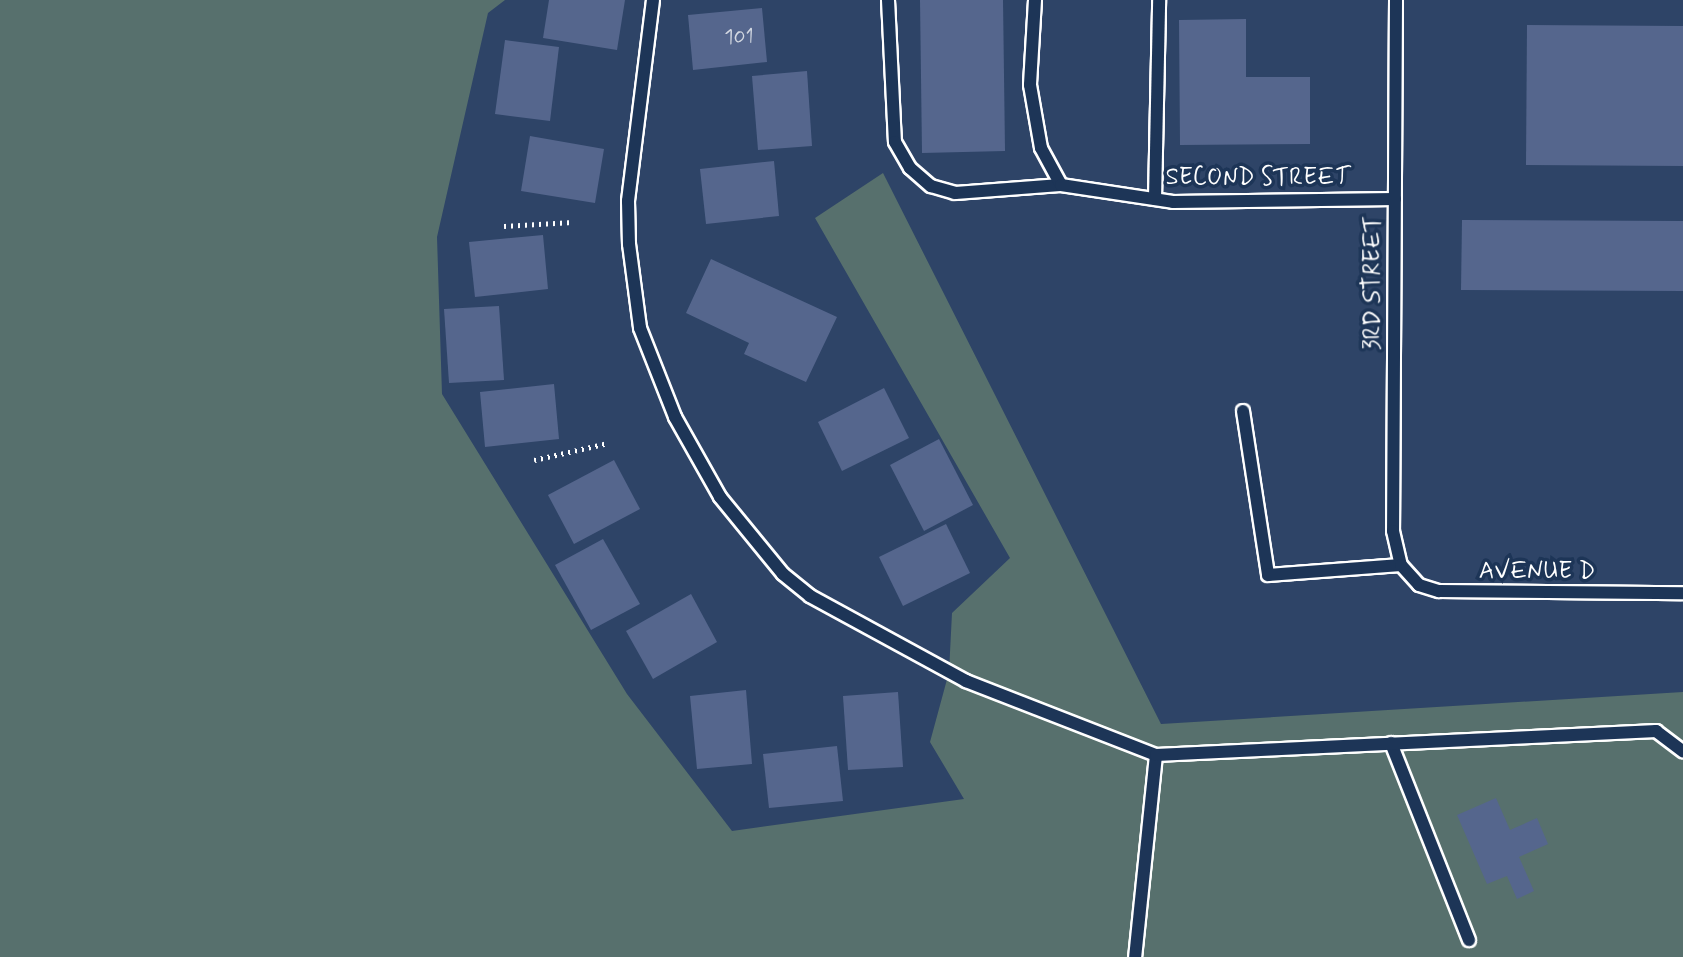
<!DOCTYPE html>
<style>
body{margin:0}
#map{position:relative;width:1683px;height:957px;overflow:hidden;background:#2e4467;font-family:Mynerve,sans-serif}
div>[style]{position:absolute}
.green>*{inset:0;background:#57706d}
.building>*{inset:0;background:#55668d}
.path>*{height:4.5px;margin-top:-2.25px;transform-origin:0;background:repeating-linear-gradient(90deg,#fff 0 2px,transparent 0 7px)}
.roads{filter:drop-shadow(2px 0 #fff) drop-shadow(-2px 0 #fff) drop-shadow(0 2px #fff) drop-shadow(0 -2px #fff)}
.service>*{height:12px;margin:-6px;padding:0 6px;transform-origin:6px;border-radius:6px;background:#1d3557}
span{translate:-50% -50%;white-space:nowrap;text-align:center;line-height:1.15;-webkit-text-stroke:7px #1d3557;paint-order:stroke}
.number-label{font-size:21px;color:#d4d9e2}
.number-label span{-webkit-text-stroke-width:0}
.street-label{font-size:24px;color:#fff}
</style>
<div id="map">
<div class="green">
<i style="clip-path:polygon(0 0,505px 0,488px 13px,437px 237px,442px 394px,627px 694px,732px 831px,964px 799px,930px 742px,949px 672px,952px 613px,1010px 558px,815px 218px,883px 173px,1161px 724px,1683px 692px,1683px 957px,0 957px)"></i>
</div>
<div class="building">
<i style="clip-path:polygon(549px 0,625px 0,617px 50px,543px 38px)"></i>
<i style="clip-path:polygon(920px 0,1003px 0,1005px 151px,922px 153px)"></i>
<i style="clip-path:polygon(762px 8px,767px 62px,693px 70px,688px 15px)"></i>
<i style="clip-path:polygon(1246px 19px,1246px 77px,1310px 77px,1310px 144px,1180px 145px,1179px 20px)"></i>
<i style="clip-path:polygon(1527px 25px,1683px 26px,1683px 166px,1526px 165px)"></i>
<i style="clip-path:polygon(505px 40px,559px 47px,550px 121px,495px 114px)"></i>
<i style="clip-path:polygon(807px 71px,812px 146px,758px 150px,752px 76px)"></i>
<i style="clip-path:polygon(530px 136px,604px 149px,595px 203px,521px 191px)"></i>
<i style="clip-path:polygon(774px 161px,779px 216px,706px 224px,700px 169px)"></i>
<i style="clip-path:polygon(1462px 220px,1683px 221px,1683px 291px,1461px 290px)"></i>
<i style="clip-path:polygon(543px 235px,548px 289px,475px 297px,469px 242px)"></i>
<i style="clip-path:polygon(711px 259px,837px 317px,806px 382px,744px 354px,749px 343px,686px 313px)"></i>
<i style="clip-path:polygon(499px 306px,504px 380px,449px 383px,444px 309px)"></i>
<i style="clip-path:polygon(554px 384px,559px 439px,485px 447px,480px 392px)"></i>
<i style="clip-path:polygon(884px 388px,909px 438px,842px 471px,818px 422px)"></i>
<i style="clip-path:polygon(939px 439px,973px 505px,924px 531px,890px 465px)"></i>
<i style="clip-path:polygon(614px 460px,640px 509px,574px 544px,548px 495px)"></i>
<i style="clip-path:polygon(946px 524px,970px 573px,903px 606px,879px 557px)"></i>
<i style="clip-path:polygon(603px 539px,640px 604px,591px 630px,555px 565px)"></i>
<i style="clip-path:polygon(691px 594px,717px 642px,653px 679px,626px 631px)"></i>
<i style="clip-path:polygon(746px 690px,752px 764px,697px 769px,690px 696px)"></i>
<i style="clip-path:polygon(898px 692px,903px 767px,848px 770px,843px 696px)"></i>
<i style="clip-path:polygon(837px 746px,843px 801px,769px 808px,763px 754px)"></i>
<i style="clip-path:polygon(1496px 798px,1510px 830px,1537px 818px,1548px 844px,1519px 857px,1534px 891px,1517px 899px,1507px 876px,1487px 884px,1457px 815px)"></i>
</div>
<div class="path">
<i style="left:504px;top:226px;width:69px;rotate:-3.3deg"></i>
<i style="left:534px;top:460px;width:76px;rotate:-12.9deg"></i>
</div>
<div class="roads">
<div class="service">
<i style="left:653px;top:0;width:203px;rotate:97.1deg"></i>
<i style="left:628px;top:201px;width:43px;rotate:88.7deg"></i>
<i style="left:629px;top:244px;width:85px;rotate:82.5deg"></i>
<i style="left:640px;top:328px;width:96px;rotate:68.5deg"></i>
<i style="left:675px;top:417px;width:92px;rotate:60.6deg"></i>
<i style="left:720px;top:497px;width:99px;rotate:50.7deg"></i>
<i style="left:783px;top:574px;width:35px;rotate:39deg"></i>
<i style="left:810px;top:596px;width:178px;rotate:28.6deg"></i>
<i style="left:966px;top:681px;width:204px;rotate:21.3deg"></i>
<i style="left:1156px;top:755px;width:203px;rotate:95.9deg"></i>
<i style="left:888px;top:0;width:142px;rotate:87.2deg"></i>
<i style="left:895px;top:142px;width:30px;rotate:60deg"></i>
<i style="left:910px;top:168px;width:28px;rotate:41deg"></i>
<i style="left:931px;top:186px;width:25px;rotate:16deg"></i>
<i style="left:955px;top:193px;width:106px;rotate:-4.3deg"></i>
<i style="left:1035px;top:0;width:85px;rotate:93.4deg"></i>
<i style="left:1030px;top:85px;width:64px;rotate:80.1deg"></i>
<i style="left:1041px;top:148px;width:42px;rotate:61.6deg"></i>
<i style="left:1061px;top:185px;width:113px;rotate:8.6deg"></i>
<i style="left:1173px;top:202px;width:222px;rotate:-0.8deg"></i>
<i style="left:1396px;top:0;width:531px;rotate:90.32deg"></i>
<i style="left:1393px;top:531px;width:35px;rotate:77deg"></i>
<i style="left:1155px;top:199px;width:199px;rotate:-88.8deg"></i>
<i style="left:1243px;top:411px;width:166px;rotate:81.3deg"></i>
<i style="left:1268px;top:575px;width:133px;rotate:-4.3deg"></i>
<i style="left:1401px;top:565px;width:27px;rotate:48deg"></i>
<i style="left:1419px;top:585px;width:21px;rotate:17deg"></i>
<i style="left:1439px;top:591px;width:244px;rotate:0.5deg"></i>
<i style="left:1391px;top:743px;width:212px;rotate:68.4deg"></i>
<i style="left:1156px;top:755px;width:501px;rotate:-2.75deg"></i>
<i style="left:1656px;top:731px;width:34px;rotate:37deg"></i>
</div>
</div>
<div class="number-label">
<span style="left:739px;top:37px">101</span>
</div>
<div class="street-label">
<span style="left:1258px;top:178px">SECOND STREET</span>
<span style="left:1373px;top:283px;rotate:-90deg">3RD STREET</span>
<span style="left:1537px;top:572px">AVENUE D</span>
</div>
</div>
